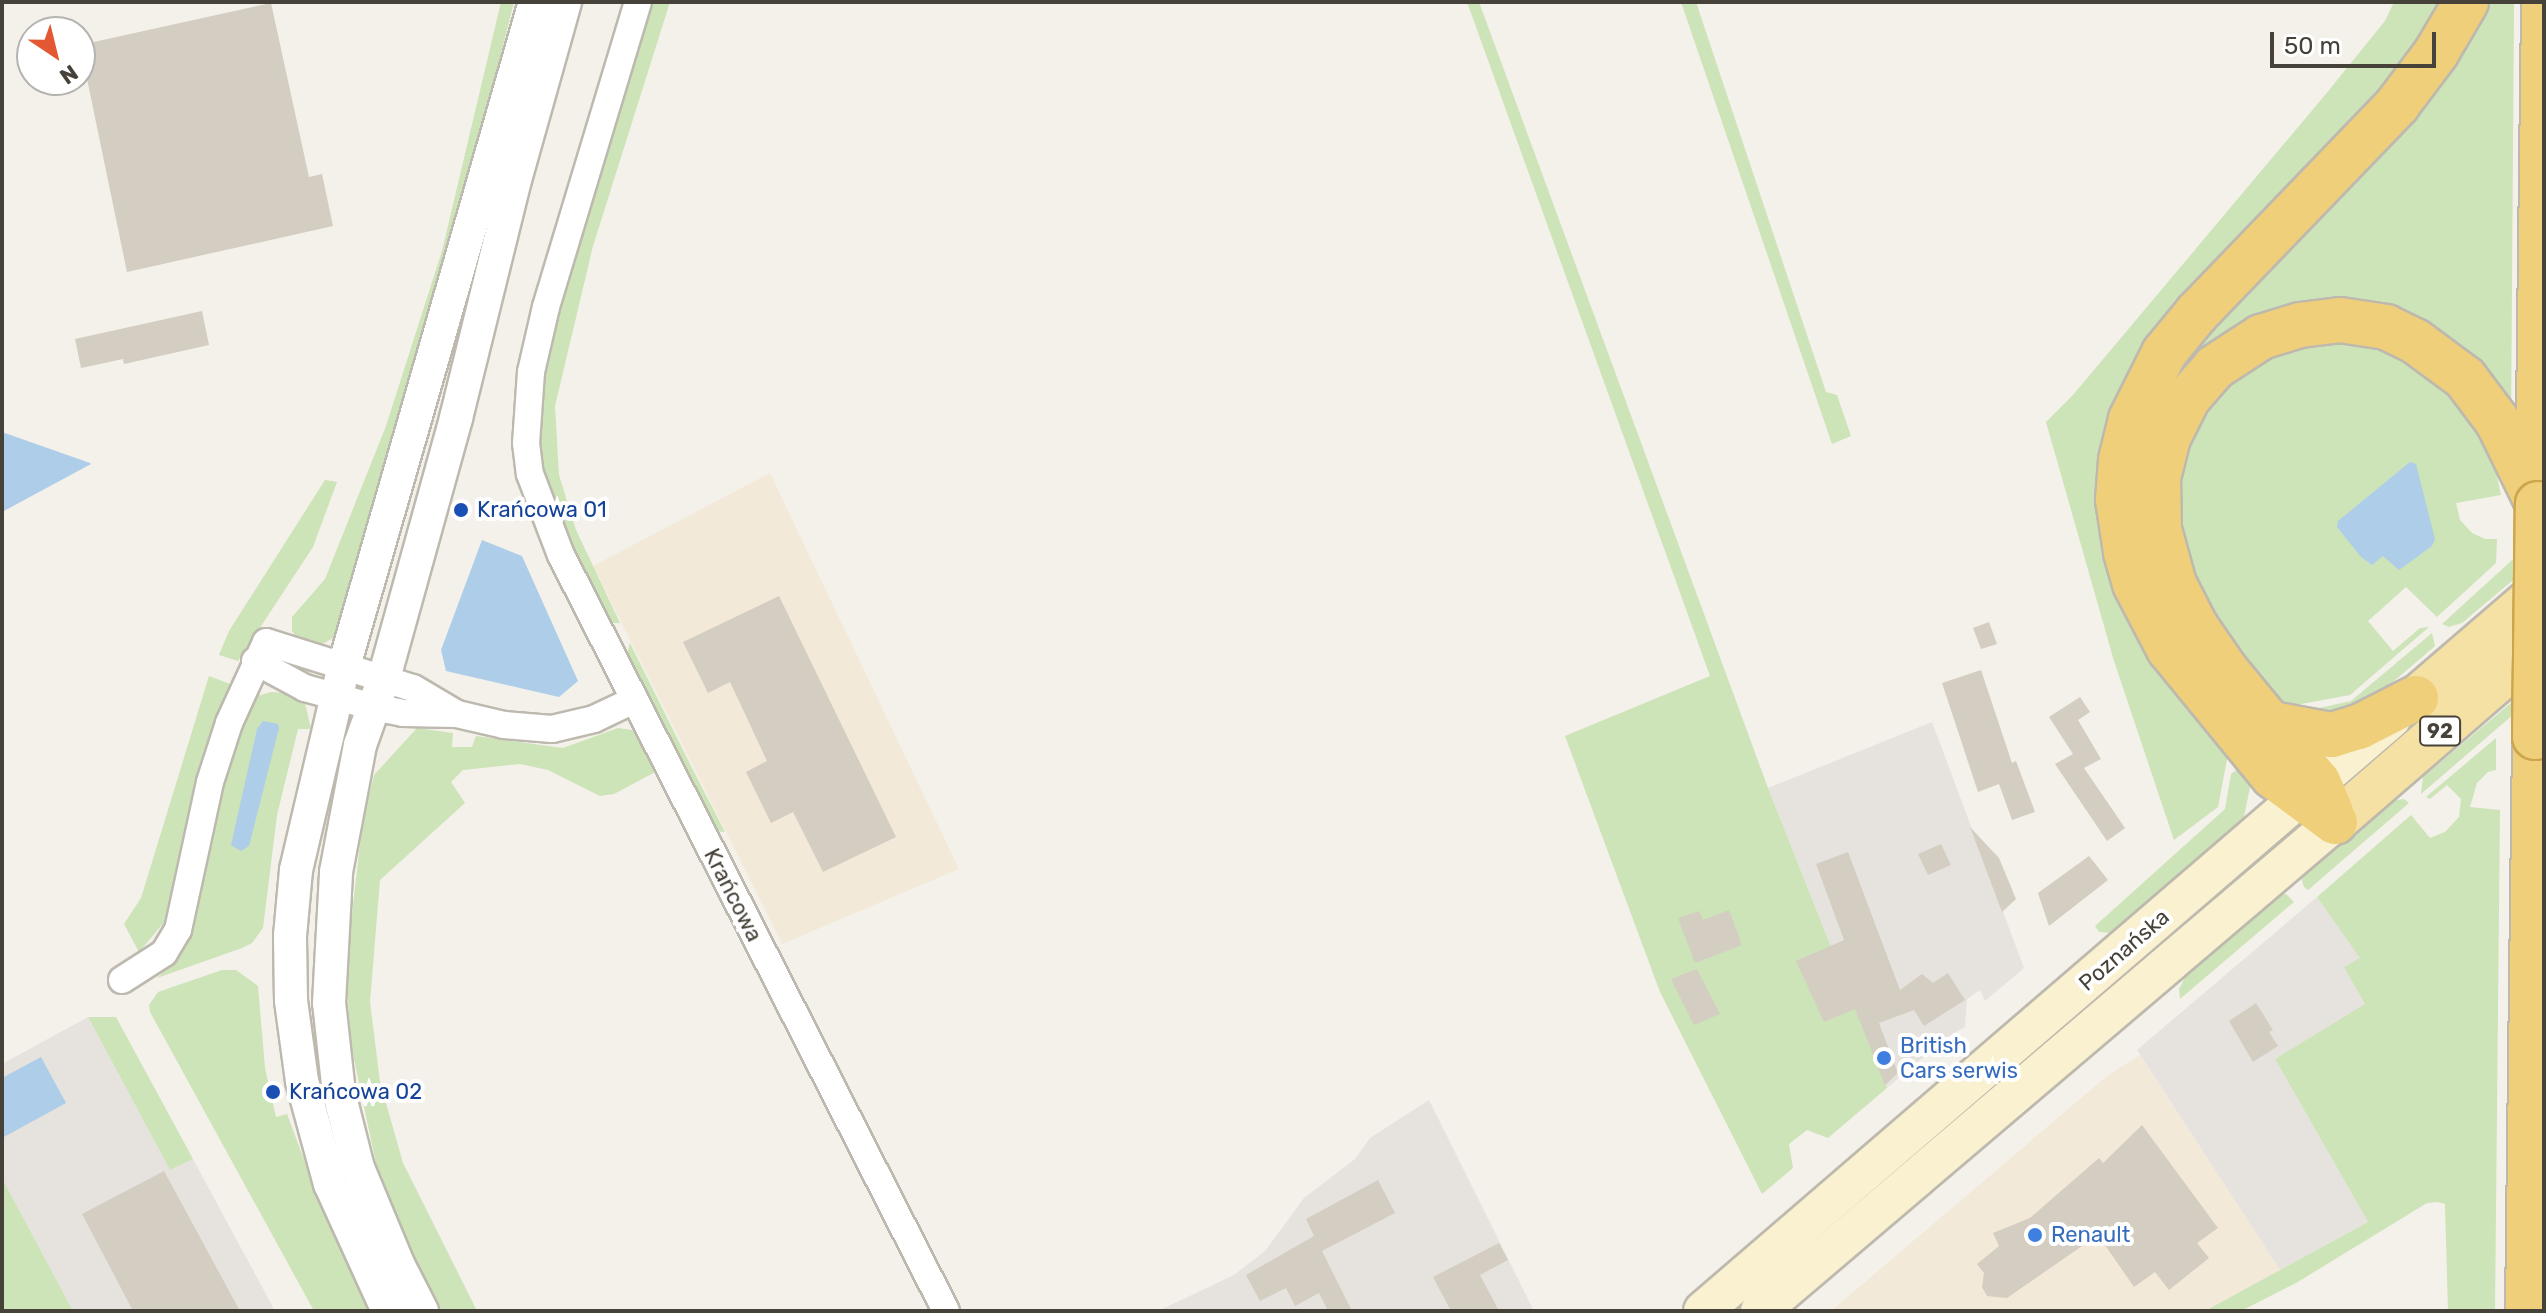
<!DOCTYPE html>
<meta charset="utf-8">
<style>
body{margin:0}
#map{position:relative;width:2546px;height:1313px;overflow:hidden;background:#f3f1ea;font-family:Rubik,sans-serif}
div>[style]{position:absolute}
.commercial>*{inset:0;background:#f3e9d8}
.industrial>*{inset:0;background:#e6e3df}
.green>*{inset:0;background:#cde3b8}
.water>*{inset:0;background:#aecde9}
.building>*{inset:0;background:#d4cdc1}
.roads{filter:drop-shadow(2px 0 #beb9ae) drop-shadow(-2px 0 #beb9ae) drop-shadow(0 2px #beb9ae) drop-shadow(0 -2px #beb9ae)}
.minor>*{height:26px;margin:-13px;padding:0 13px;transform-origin:13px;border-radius:13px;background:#fff}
.tertiary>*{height:32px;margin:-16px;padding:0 16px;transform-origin:16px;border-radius:16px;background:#fff}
.secondary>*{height:38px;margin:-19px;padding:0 19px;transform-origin:19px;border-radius:19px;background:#f9f1cf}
.primary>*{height:42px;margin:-21px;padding:0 21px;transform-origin:21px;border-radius:21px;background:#f4e1a3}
.motorway>*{height:44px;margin:-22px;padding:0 22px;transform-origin:22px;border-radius:22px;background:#efcf7a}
.bridges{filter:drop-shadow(2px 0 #cda54b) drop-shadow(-2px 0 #cda54b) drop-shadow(0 2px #cda54b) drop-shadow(0 -2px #cda54b)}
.motorway-bridge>*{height:44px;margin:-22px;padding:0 22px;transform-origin:22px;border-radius:22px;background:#efcf7a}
.dots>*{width:22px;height:22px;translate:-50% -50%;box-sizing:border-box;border:4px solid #fff;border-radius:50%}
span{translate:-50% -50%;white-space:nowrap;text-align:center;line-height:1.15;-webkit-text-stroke:8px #fff;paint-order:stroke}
.shield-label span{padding:2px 6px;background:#fff;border:2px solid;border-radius:6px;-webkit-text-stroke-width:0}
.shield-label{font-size:20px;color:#474239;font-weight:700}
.transit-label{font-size:22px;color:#164399}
.left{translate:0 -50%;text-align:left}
.street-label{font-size:22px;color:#474239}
.shop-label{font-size:22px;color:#366cbe}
.frame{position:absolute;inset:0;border:4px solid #474239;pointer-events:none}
.north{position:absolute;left:16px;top:16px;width:80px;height:80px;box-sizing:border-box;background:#fff;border:2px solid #b5b3b0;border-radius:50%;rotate:145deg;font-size:22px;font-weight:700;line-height:32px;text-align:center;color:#474239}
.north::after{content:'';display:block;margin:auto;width:28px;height:36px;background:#e35732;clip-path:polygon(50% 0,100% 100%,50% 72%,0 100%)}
.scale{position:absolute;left:2270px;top:32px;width:166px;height:36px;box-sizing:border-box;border:4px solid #474239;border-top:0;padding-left:10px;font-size:24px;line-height:28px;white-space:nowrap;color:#474239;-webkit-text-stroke:6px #fff;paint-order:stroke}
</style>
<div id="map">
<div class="commercial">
<i style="clip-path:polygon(770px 473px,959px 869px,782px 944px,593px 566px)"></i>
<i style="clip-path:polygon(2140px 1055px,2280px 1270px,2205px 1311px,1831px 1311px,2107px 1076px)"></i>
</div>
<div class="industrial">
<i style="clip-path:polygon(1932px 722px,2024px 968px,1985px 1001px,1980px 990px,1967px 999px,1965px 1027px,1947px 1037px,1887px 1088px,1768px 788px)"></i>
<i style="clip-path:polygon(2317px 897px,2361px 958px,2345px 968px,2366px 1004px,2275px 1059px,2368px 1222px,2280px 1270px,2137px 1050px)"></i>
<i style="clip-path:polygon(88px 1017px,170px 1170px,193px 1159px,275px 1311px,73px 1311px,2px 1178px,2px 1064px)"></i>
<i style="clip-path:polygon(1429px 1100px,1534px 1311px,1158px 1311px,1234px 1275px,1265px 1251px,1304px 1198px,1355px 1159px,1370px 1138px)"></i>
</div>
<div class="green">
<i style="clip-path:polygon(501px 2px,514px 2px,475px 157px,343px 632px,319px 646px,302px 644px,292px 631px,292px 617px,325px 579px,386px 426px,442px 251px)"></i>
<i style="clip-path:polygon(649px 2px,670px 2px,593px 246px,555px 406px,559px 475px,576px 530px,620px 623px,611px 623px,604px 615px,573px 556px,555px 510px,542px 460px,538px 413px,554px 327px)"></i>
<i style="clip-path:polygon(1467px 2px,1479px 2px,1768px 788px,1887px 1088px,1828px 1138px,1807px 1130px,1789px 1144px,1793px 1168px,1762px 1194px,1660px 992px,1565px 736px,1710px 676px)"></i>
<i style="clip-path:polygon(1681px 2px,1696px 2px,1826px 392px,1837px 395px,1851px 436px,1832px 444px)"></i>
<i style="clip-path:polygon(2394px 2px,2450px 2px,2419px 53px,2120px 394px,2234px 750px,2227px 760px,2218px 807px,2174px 840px,2114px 661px,2046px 422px,2073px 395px,2325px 95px,2385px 21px)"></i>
<i style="clip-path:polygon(2479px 2px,2514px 2px,2511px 424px,2318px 303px,2164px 411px,2160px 388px)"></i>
<i style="clip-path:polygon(2325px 333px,2403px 348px,2486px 425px,2501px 495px,2456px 503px,2460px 520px,2472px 533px,2485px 539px,2497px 539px,2496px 563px,2437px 617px,2406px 587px,2368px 621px,2393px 651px,2420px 628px,2429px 627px,2350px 695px,2274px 709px,2175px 555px,2177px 457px,2194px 419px,2228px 378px,2272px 345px)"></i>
<i style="clip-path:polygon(325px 480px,337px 482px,313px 547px,238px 661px,219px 655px,229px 631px)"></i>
<i style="clip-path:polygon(2544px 531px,2544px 554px,2462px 623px,2449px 627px,2442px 624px)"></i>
<i style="clip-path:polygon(2432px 633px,2435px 646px,2358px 712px,2346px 718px,2305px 711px,2351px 701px)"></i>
<i style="clip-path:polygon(630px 643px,691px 766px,725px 832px,713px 831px,626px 659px)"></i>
<i style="clip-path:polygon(2544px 675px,2544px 688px,2421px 794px,2423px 777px)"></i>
<i style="clip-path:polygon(209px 676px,230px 684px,199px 776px,166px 920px,139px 952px,124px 924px,141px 898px)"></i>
<i style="clip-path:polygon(271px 692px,290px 693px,305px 703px,311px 729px,298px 729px,277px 815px,263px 928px,252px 943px,242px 948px,157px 978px,174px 963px,186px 939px,224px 771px,251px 698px)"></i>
<i style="clip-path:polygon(417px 728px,453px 733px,452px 747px,472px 747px,476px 736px,563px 748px,618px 728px,632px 730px,644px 741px,659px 770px,614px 794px,600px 796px,548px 770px,520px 764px,463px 770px,451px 782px,465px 803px,380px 880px,370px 1002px,380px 1082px,403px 1163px,477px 1311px,439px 1311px,435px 1304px,378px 1173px,349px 1035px,347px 957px,363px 819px,374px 775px)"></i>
<i style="clip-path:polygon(2496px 738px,2496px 770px,2488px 772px,2477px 783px,2470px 807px,2500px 810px,2495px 1311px,2448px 1311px,2445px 1204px,2438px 1202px,2427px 1203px,2296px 1283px,2241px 1311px,2205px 1311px,2368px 1222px,2275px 1059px,2365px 1004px,2344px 967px,2360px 958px,2317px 897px,2411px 815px,2430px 838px,2445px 832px,2459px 817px,2461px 799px,2447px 785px,2430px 799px,2426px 797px)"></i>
<i style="clip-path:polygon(2244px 764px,2251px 782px,2243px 822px,2111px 933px,2099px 932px,2095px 926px,2225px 809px,2231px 774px)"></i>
<i style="clip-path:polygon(2404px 799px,2409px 803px,2308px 890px,2304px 887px,2300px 873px,2390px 801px)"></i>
<i style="clip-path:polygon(2280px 894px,2286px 894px,2294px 902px,2180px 999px,2179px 989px,2189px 970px)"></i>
<i style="clip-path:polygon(222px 970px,236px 970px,258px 986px,265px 1068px,276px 1117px,287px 1114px,322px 1208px,369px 1311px,314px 1311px,150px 1012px,149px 1005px,158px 992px)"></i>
<i style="clip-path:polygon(88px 1017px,116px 1017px,193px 1159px,170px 1170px)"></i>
<i style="clip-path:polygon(2px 1178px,73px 1311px,2px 1311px)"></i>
</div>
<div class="water">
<i style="clip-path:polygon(2px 432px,90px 463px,91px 464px,2px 512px)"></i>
<i style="clip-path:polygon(2410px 462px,2416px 464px,2435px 539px,2432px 546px,2399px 570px,2383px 556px,2372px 565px,2361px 557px,2337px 527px,2338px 521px)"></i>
<i style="clip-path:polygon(482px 540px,522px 556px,578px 681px,559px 697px,446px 671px,441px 650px)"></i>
<i style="clip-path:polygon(263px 721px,278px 724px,279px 728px,249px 846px,241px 851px,231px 845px,257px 729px)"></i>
<i style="clip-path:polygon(41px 1057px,66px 1103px,2px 1138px,2px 1078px)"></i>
</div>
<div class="building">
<i style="clip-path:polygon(271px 3px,309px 177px,322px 174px,333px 226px,127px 272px,80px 45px)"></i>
<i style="clip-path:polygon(202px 311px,209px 345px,124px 364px,123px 359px,81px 368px,75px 339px)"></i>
<i style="clip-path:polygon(779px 596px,896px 837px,823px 872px,793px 812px,771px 823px,746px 772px,767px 761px,730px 682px,708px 693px,683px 642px)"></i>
<i style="clip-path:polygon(1989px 622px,1997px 644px,1981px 649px,1973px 628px)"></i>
<i style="clip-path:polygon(1981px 670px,2012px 763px,2016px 761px,2035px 812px,2012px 820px,1999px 784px,1978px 792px,1942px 683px)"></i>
<i style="clip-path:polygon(2080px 697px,2090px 712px,2078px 720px,2101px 759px,2084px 768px,2125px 828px,2107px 841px,2055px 764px,2073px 754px,2049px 717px)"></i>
<i style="clip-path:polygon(1970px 827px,1999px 858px,2016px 899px,2002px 912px)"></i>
<i style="clip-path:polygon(1941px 844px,1951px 865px,1928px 875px,1918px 854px)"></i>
<i style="clip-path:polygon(1848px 852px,1900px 990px,1922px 974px,1933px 983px,1948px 973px,1965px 1000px,1924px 1026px,1914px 1010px,1879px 1023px,1898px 1073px,1885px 1085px,1855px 1009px,1824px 1022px,1796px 961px,1844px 940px,1816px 864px)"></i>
<i style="clip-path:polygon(2089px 856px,2108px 880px,2049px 926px,2038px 893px)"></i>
<i style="clip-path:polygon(1729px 910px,1742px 945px,1695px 963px,1678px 918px,1699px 911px,1703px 920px)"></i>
<i style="clip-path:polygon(1697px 969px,1720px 1014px,1694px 1025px,1671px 979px)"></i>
<i style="clip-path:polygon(2256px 1003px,2273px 1030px,2269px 1032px,2278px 1046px,2253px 1062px,2229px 1021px)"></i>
<i style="clip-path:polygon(2142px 1125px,2218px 1228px,2197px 1243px,2209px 1258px,2169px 1290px,2155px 1272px,2134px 1287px,2098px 1235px,2007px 1298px,1987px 1296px,1982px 1287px,1984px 1273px,1977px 1264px,1999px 1246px,1993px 1233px,2030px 1218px,2099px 1158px,2103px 1163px)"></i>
<i style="clip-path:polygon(164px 1171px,240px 1311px,133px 1311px,82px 1214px)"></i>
<i style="clip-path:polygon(1378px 1180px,1395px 1213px,1322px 1251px,1352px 1311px,1328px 1311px,1319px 1293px,1295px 1306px,1286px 1288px,1260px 1301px,1246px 1275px,1314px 1236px,1306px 1219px)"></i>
<i style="clip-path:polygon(1499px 1243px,1508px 1260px,1480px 1275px,1499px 1311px,1451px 1311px,1433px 1277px)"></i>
</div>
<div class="roads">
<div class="minor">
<i style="left:638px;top:2px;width:319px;rotate:106.8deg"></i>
<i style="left:546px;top:307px;width:67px;rotate:103deg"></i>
<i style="left:531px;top:372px;width:71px;rotate:94deg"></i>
<i style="left:526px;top:443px;width:31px;rotate:83deg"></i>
<i style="left:530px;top:474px;width:87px;rotate:69.1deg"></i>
<i style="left:561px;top:555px;width:848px;rotate:63.01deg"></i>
<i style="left:255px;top:661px;width:57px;rotate:28.4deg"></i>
<i style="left:305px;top:688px;width:71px;rotate:15.6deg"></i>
<i style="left:373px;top:707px;width:31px;rotate:11deg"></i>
<i style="left:403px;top:713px;width:54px;rotate:1.1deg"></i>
<i style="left:457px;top:714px;width:48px;rotate:13.2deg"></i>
<i style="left:504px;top:725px;width:48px;rotate:4.8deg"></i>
<i style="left:552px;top:729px;width:43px;rotate:-13.4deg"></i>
<i style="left:594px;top:719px;width:44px;rotate:-25.4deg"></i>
<i style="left:122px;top:980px;width:50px;rotate:-32.7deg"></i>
<i style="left:164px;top:953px;width:27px;rotate:-59deg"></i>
<i style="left:178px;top:930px;width:151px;rotate:-77.8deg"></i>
<i style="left:210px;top:782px;width:62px;rotate:-72.1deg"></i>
<i style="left:229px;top:723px;width:89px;rotate:-65.4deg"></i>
<i style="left:266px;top:642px;width:154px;rotate:17.4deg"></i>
<i style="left:413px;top:688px;width:51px;rotate:30.6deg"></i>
</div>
<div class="tertiary">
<i style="left:388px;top:1311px;width:140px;rotate:-114.5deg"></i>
<i style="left:330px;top:1184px;width:107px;rotate:-105.2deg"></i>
<i style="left:302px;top:1081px;width:81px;rotate:-97.8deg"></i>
<i style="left:291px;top:1001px;width:65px;rotate:-90.9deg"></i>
<i style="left:290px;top:936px;width:66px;rotate:-84.8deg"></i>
<i style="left:296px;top:870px;width:210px;rotate:-76.8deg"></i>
<i style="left:344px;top:666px;width:691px;rotate:-73.95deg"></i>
<i style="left:422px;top:1311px;width:53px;rotate:-117.1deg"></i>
<i style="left:398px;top:1264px;width:104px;rotate:-112.6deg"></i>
<i style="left:358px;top:1168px;width:77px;rotate:-104.2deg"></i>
<i style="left:339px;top:1093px;width:91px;rotate:-96.3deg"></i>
<i style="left:329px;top:1003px;width:131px;rotate:-86.9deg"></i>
<i style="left:336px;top:872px;width:129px;rotate:-79.3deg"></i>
<i style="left:360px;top:745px;width:71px;rotate:-70.3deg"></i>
<i style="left:384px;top:678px;width:270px;rotate:-74.5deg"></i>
<i style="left:456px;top:418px;width:245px;rotate:-76.1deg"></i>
<i style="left:515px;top:180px;width:185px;rotate:-74.3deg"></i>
</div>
<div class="secondary">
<i style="left:1703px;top:1311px;width:909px;rotate:-40.72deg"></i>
<i style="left:1760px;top:1311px;width:755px;rotate:-40.38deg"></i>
</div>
<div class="primary">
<i style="left:2416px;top:698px;width:169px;rotate:-40.7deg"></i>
<i style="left:2335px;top:822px;width:276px;rotate:-40.9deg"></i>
</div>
<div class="motorway">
<i style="left:2538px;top:496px;width:494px;rotate:-89.3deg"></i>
<i style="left:2273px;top:724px;width:60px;rotate:10.6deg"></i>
<i style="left:2332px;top:735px;width:28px;rotate:-17deg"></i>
<i style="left:2359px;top:727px;width:64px;rotate:-27deg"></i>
<i style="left:2331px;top:812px;width:33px;rotate:-113deg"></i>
<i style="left:2318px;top:782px;width:146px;rotate:-129.5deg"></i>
<i style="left:2225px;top:669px;width:51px;rotate:-124.6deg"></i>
<i style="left:2196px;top:627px;width:48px;rotate:-117.1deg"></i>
<i style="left:2174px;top:584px;width:57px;rotate:-105.3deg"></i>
<i style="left:2159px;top:529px;width:51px;rotate:-91.1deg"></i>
<i style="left:2158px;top:478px;width:41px;rotate:-76deg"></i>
<i style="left:2168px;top:438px;width:45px;rotate:-63.4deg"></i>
<i style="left:2188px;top:398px;width:41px;rotate:-48.9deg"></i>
<i style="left:2215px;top:367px;width:55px;rotate:-33.1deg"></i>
<i style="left:2261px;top:337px;width:41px;rotate:-17.1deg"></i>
<i style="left:2300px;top:325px;width:40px;rotate:-7.1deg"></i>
<i style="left:2340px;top:320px;width:47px;rotate:8.7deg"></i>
<i style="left:2386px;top:327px;width:32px;rotate:26deg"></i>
<i style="left:2415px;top:341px;width:62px;rotate:36.5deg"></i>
<i style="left:2465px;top:378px;width:55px;rotate:53.1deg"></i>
<i style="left:2498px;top:422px;width:91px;rotate:64deg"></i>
<i style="left:2335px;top:822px;width:77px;rotate:-143.4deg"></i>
<i style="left:2273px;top:776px;width:164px;rotate:-129.3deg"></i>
<i style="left:2169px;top:649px;width:73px;rotate:-117.6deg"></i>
<i style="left:2135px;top:584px;width:33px;rotate:-106deg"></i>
<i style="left:2126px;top:552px;width:53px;rotate:-98.7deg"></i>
<i style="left:2118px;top:500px;width:40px;rotate:-85.7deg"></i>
<i style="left:2121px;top:460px;width:42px;rotate:-76.3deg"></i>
<i style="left:2131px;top:419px;width:74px;rotate:-63.4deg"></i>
<i style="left:2164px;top:353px;width:52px;rotate:-50.5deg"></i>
<i style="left:2197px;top:313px;width:289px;rotate:-46.1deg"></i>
<i style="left:2397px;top:105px;width:65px;rotate:-53.1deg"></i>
<i style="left:2436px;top:53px;width:59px;rotate:-59.5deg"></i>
<i style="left:2528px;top:1311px;width:574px;rotate:-89.3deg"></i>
</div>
</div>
<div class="bridges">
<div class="motorway-bridge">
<i style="left:2535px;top:737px;width:233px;rotate:-89.3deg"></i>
</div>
</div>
<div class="dots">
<i style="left:461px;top:510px;background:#1a4fb4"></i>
<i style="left:1884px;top:1058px;background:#3f7fe0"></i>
<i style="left:273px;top:1092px;background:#1a4fb4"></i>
<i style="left:2035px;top:1235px;background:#3f7fe0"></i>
</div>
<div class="shield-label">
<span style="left:2440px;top:731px">92</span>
</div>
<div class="transit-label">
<span class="left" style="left:477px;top:510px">Krańcowa 01</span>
<span class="left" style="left:289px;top:1092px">Krańcowa 02</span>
</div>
<div class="street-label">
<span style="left:733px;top:895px;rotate:63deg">Krańcowa</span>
<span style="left:2124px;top:950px;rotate:-41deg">Poznańska</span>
</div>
<div class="shop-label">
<span class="left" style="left:1900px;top:1058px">British<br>Cars serwis</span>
<span class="left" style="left:2051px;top:1235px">Renault</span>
</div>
<div class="frame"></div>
<div class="north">N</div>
<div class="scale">50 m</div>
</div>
